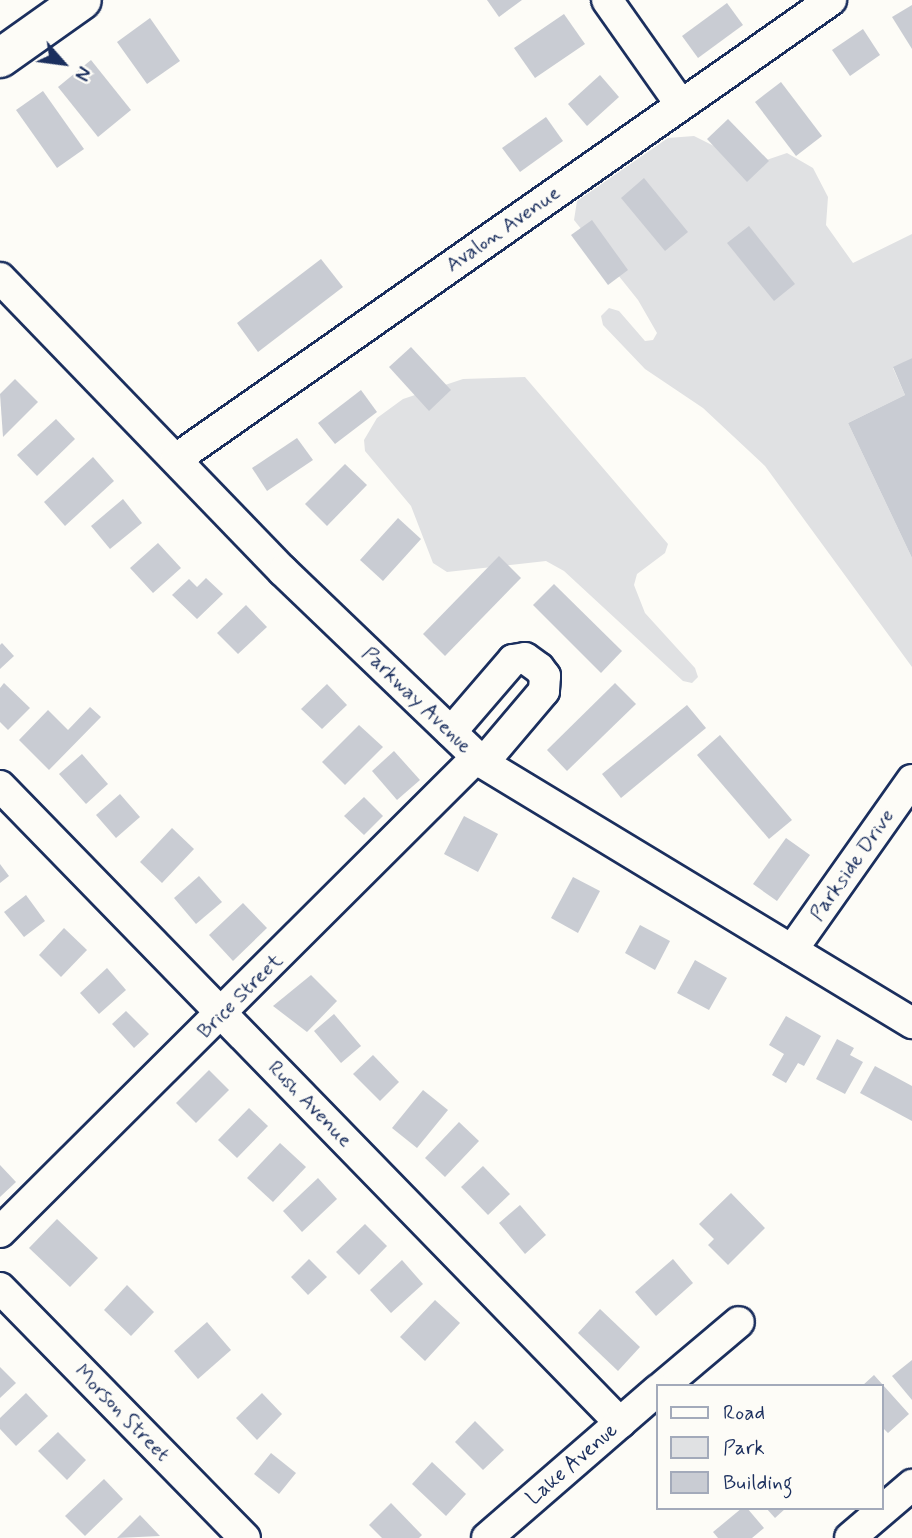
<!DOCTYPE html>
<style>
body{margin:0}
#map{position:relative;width:912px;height:1538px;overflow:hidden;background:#fdfcf7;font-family:Mynerve,sans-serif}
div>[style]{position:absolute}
.green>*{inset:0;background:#e0e1e3}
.building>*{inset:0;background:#c9ccd3}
.roads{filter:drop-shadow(2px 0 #1b2f5e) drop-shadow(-2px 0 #1b2f5e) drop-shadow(0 2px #1b2f5e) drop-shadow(0 -2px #1b2f5e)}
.minor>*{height:30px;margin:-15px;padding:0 15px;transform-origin:15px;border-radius:15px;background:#fdfcf7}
.major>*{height:38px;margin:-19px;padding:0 19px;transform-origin:19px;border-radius:19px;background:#fdfcf7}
span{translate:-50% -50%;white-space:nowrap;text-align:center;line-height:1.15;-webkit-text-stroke:5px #fdfcf7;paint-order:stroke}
.street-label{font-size:21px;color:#1b2f5e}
.legend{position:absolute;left:656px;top:1384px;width:228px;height:126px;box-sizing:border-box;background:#fdfcf7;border:2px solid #a3aaba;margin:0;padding:9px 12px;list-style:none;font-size:21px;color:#1b2f5e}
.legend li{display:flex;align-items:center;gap:14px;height:35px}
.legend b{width:35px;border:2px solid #a3aaba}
.north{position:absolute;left:28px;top:28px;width:70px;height:70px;-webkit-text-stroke:5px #fdfcf7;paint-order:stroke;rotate:118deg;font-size:19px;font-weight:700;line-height:28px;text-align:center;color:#1b2f5e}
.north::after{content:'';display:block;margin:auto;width:24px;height:32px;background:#1b2f5e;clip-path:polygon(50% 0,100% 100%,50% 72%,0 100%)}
</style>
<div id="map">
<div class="green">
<i style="clip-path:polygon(694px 136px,752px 165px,787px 153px,813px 168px,828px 197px,826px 225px,853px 263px,912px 234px,912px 358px,893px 368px,905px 395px,848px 423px,912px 558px,912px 667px,765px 466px,703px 408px,645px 369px,603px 325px,601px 316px,609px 308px,619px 311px,645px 341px,653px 340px,657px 333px,638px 300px,574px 220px,577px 201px,668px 138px)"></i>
<i style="clip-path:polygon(525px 377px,668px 544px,665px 553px,637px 574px,634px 585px,645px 613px,695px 668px,698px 677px,692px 683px,683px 681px,564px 571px,546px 561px,447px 572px,433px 563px,411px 506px,365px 451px,364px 440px,377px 418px,403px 399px,463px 379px)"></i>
</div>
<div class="building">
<i style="clip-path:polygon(487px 0,522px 0,499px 17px)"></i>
<i style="clip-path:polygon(727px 3px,743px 25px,698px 58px,682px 36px)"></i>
<i style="clip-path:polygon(912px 5px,912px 49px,892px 17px)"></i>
<i style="clip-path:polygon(564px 14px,585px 44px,535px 78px,514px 48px)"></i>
<i style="clip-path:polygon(150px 18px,180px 61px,147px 84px,117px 42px)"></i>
<i style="clip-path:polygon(863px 29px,880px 55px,850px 76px,832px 50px)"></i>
<i style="clip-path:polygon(91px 60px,131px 110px,98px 137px,58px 87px)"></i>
<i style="clip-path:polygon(600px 75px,619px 97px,587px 126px,568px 104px)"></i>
<i style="clip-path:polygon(781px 82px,822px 136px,796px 156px,755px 102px)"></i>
<i style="clip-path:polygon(43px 91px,84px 149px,57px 168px,16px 110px)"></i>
<i style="clip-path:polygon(546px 117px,563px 141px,520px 172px,502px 148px)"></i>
<i style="clip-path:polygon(728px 119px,769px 161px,747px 182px,707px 139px)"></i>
<i style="clip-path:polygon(644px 178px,688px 232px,665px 251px,621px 198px)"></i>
<i style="clip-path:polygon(592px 220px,628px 270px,608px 285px,571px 235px)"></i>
<i style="clip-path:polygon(749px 226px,795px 284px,774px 301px,727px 243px)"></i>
<i style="clip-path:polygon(321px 259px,343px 287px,258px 352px,237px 323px)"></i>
<i style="clip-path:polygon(411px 347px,451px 390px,429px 411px,389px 367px)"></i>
<i style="clip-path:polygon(912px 358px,912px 558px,848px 423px,905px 395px,893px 367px)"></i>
<i style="clip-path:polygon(15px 379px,38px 402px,3px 437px,0 394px)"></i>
<i style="clip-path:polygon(361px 390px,377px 412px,335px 444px,318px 423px)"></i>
<i style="clip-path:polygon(56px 419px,75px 439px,37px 476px,17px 455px)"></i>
<i style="clip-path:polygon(297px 438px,313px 460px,267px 491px,252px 468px)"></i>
<i style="clip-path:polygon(93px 457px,114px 481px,65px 526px,44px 502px)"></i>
<i style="clip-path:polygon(345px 464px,367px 485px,327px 526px,305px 504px)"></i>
<i style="clip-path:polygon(123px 499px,142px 523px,110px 549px,91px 526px)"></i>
<i style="clip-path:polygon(398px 518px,421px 539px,383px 581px,360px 560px)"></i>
<i style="clip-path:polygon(158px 543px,181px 568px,153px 593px,130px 568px)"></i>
<i style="clip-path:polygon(499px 556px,521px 578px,445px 656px,423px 634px)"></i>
<i style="clip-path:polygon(206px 578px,223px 594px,197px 619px,172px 595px,189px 579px,197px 587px)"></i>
<i style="clip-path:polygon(554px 584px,622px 651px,601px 673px,533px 605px)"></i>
<i style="clip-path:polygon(246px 605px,267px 627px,238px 654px,217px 633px)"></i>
<i style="clip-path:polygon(2px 643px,14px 656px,0 669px,0 645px)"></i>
<i style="clip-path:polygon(4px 683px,30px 708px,8px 730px,0 722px,0 688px)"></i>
<i style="clip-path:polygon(615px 683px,636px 704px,567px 771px,547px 750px)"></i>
<i style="clip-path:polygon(327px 684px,347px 705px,322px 729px,301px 709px)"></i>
<i style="clip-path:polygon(687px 705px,706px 728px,621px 798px,602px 774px)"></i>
<i style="clip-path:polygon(90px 707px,101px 717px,49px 770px,19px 740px,48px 710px,68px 730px)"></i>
<i style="clip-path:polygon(359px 725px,383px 747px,345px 785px,322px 762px)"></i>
<i style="clip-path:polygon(720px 735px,792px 820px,769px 839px,697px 755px)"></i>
<i style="clip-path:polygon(394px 751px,420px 780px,397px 800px,372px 771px)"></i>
<i style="clip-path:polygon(82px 754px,108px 784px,86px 804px,59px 774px)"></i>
<i style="clip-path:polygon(120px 794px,140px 817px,116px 838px,96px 815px)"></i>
<i style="clip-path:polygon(364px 797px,383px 816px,364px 835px,344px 816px)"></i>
<i style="clip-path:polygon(464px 816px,498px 834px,478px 872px,444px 854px)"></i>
<i style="clip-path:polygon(172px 828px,194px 849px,162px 883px,140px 862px)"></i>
<i style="clip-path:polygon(786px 838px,810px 855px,777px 901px,753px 884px)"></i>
<i style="clip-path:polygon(0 864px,9px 876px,0 883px)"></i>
<i style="clip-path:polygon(199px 876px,222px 902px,196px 924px,174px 898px)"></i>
<i style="clip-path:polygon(573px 877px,600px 891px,578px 933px,551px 918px)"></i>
<i style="clip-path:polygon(26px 895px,45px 921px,24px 937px,4px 912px)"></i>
<i style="clip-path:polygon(243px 903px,267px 928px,233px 961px,209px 935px)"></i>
<i style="clip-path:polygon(640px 925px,670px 941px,655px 970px,625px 953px)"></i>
<i style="clip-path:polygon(64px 928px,87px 950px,61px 977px,39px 955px)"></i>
<i style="clip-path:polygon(695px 960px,727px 978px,709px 1010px,677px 993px)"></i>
<i style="clip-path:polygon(107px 968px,126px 990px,99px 1014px,80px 993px)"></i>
<i style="clip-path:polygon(311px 975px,337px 1001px,307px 1032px,273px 1006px)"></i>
<i style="clip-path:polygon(126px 1011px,149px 1034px,134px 1048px,112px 1024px)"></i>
<i style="clip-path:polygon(334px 1014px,361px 1046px,341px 1063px,314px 1031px)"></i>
<i style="clip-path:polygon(786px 1016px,821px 1036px,804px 1066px,798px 1063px,786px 1083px,772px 1075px,784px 1054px,769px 1045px)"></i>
<i style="clip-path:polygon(837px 1039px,854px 1048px,850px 1055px,863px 1062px,845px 1094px,816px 1079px)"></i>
<i style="clip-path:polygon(373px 1055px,399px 1082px,380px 1101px,353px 1074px)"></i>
<i style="clip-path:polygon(875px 1066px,912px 1086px,912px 1121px,860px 1093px)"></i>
<i style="clip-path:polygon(209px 1070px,229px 1090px,196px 1123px,176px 1103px)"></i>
<i style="clip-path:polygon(423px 1090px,448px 1110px,417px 1148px,392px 1128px)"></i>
<i style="clip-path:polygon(249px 1108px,268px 1126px,237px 1158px,218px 1140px)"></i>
<i style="clip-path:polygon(459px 1122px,479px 1141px,445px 1177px,425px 1158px)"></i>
<i style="clip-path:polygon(280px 1143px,306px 1167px,273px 1202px,247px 1178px)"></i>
<i style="clip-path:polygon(0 1165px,16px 1182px,0 1197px)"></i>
<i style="clip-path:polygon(483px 1166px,510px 1194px,488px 1215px,461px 1187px)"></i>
<i style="clip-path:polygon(318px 1178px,337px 1199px,302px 1232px,283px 1211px)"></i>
<i style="clip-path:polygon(731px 1193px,765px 1228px,728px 1265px,708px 1245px,714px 1239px,699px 1224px)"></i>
<i style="clip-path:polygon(520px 1205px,546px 1235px,525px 1254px,499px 1223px)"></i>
<i style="clip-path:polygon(57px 1219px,98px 1258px,70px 1287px,29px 1248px)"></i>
<i style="clip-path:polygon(365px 1224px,387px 1246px,359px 1275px,336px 1252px)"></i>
<i style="clip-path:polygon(309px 1259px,327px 1277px,308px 1295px,291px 1277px)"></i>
<i style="clip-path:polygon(673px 1259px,693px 1283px,656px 1316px,635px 1292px)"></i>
<i style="clip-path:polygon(402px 1260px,423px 1284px,391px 1313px,370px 1290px)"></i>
<i style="clip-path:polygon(127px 1285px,154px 1312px,131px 1336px,104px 1310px)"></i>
<i style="clip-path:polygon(435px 1300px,460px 1323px,425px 1361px,400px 1337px)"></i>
<i style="clip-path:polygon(600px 1309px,640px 1347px,618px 1371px,578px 1333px)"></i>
<i style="clip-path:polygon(207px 1322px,231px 1350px,198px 1379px,174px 1351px)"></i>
<i style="clip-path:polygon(912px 1360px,912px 1400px,892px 1376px)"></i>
<i style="clip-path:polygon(0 1367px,16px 1383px,0 1398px)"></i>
<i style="clip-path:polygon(874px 1375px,909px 1414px,888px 1433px,882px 1427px,882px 1386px,862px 1386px)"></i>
<i style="clip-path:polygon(26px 1393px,48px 1416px,16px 1446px,0 1429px,0 1418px)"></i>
<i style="clip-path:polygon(262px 1393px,282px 1414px,257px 1440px,236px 1418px)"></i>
<i style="clip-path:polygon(475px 1421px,504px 1450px,483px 1470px,455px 1442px)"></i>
<i style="clip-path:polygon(58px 1432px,86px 1460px,67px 1480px,38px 1451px)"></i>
<i style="clip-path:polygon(271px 1453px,296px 1473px,279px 1494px,254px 1474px)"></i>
<i style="clip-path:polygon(432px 1462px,466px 1494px,446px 1516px,412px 1484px)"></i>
<i style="clip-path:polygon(104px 1479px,123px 1499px,85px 1536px,65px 1516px)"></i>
<i style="clip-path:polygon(391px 1503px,422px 1535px,419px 1538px,382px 1538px,369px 1525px)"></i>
<i style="clip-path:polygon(742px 1508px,747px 1508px,764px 1528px,752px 1538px,718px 1538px,713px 1532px)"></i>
<i style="clip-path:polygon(766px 1508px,786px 1508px,775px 1518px)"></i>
<i style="clip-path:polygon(140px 1515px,160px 1536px,117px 1538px)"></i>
</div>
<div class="roads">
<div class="minor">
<i style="left:607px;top:0;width:125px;rotate:54.8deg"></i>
<i style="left:0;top:278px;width:407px;rotate:46deg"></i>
<i style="left:283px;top:571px;width:277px;rotate:43.8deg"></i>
<i style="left:483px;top:763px;width:502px;rotate:31.22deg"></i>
<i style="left:176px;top:459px;width:800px;rotate:-35.02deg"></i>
<i style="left:451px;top:732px;width:95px;rotate:-49.3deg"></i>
<i style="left:513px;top:660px;width:12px;rotate:-9deg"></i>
<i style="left:525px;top:658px;width:17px;rotate:36deg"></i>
<i style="left:539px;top:668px;width:10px;rotate:53deg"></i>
<i style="left:545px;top:676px;width:15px;rotate:94deg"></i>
<i style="left:544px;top:691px;width:94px;rotate:130.3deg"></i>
<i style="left:0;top:786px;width:889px;rotate:45.77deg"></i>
<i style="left:792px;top:950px;width:208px;rotate:-54.8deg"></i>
<i style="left:0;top:1232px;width:673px;rotate:-44.88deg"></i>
<i style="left:0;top:1288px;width:350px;rotate:45.6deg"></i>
<i style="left:663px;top:1386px;width:99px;rotate:-40.1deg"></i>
<i style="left:487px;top:1538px;width:226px;rotate:-40.9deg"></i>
<i style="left:850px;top:1538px;width:82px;rotate:-40.5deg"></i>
</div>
<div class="major">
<i style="left:0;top:58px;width:100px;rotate:-35.3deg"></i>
</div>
</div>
<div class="street-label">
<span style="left:503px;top:229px;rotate:-35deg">Avalon Avenue</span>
<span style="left:417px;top:700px;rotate:44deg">Parkway Avenue</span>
<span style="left:852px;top:865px;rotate:-55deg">Parkside Drive</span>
<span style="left:240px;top:996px;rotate:-45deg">Brice Street</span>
<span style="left:310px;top:1104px;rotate:46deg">Rush Avenue</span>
<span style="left:122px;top:1413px;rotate:46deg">Morson Street</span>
<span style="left:572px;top:1464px;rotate:-41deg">Lake Avenue</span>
</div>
<ul class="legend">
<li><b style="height:9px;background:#fdfcf7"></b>Road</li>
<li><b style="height:19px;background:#e0e1e3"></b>Park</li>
<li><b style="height:19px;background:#c9ccd3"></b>Building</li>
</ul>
<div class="north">N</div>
</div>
